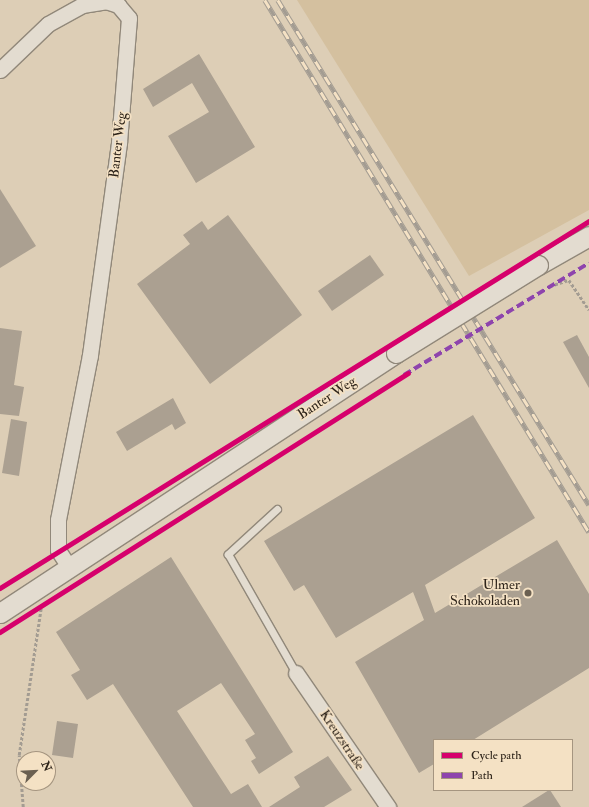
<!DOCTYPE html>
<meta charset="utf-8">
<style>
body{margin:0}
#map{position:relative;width:589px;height:807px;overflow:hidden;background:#ddceb6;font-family:"IM FELL Double Pica",serif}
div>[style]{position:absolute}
.green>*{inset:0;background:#d4c09f}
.building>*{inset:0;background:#aba091}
.path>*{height:2.5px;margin-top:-1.25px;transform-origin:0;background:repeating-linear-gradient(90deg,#a39c92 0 3px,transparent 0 5px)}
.roads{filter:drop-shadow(1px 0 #91887a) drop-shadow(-1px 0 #91887a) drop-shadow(0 1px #91887a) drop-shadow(0 -1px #91887a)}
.service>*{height:7px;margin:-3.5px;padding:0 3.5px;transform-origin:3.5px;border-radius:3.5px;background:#e3dcd0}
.minor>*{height:15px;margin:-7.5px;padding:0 7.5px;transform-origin:7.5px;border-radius:7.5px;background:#e3dcd0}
.tertiary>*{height:19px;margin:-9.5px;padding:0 9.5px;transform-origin:9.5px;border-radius:9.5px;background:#e3dcd0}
.rail>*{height:4.5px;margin-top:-2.25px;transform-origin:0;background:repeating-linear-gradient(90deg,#f4e1c4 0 9px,#a39c92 0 18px);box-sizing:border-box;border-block:1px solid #a39c92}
.bridges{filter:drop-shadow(1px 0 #91887a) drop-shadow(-1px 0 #91887a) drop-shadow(0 1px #91887a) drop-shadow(0 -1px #91887a)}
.tertiary-bridge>*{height:19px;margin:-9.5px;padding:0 9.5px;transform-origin:9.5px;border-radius:9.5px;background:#e3dcd0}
.quiet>*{height:4px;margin-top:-2px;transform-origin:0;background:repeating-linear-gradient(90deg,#8e44ad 0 8px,transparent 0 12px)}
.cycleway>*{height:5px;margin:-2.5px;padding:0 2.5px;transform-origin:2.5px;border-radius:2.5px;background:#d6006c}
.dots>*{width:11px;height:11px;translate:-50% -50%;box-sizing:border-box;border:2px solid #f4e1c4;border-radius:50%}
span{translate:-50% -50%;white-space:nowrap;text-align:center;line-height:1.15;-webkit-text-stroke:3.5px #f4e1c4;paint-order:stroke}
.street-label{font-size:14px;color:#2e241a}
.poi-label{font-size:14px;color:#2e241a}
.right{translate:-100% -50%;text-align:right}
.legend{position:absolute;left:433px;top:739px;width:140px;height:52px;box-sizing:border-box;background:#f4e1c4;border:1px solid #a59580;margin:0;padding:5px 7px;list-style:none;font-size:12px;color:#2e241a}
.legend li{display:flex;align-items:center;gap:8px;height:20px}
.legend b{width:20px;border:1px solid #a59580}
.north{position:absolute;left:16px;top:751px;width:40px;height:40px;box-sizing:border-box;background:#f4e1c4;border:1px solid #a59580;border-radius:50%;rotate:66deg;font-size:11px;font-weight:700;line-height:16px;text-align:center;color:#2e241a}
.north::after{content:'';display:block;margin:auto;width:14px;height:18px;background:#6b6051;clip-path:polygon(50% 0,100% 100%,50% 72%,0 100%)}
</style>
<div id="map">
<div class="green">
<i style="clip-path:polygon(297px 0,589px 0,589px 210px,469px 276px)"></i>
</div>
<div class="building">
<i style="clip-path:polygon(199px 54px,255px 147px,196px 183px,168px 136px,209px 112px,192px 83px,153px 107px,143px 89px)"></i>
<i style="clip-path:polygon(0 189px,36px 246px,0 268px)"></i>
<i style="clip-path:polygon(228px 215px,302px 315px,210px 384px,137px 284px,190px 244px,183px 235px,202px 221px,208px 230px)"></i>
<i style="clip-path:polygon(370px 255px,384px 275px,332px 311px,318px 291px)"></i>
<i style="clip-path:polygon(0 328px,22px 331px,14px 385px,24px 387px,19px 416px,0 414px)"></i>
<i style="clip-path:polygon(577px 335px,589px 357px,589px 388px,563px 342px)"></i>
<i style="clip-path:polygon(173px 398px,186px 423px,175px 430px,172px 424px,127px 451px,116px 432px)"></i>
<i style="clip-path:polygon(473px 415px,535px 518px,425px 585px,435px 613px,557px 540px,589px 594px,589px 668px,473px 740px,434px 740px,434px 764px,419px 773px,355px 662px,424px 620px,413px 592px,336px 638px,304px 585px,294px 591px,264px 541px)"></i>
<i style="clip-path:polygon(11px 419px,27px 422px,19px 476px,2px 473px)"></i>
<i style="clip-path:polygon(171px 557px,293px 752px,259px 774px,251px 761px,256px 758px,245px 740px,255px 734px,221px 683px,177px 711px,231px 794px,248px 784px,262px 807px,193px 807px,113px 684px,87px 700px,71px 675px,80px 670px,56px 632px)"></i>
<i style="clip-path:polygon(57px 721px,78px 724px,73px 758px,52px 755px)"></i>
<i style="clip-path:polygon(328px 756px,352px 790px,324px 807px,269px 807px,300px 787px,294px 777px)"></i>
<i style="clip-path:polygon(550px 790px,561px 807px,522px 807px,549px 790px)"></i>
</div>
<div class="path">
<i style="left:550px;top:286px;width:20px;rotate:-18deg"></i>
<i style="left:569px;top:280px;width:36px;rotate:56deg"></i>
<i style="left:23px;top:807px;width:52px;rotate:-94.4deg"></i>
<i style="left:19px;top:755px;width:150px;rotate:-81.5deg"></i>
</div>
<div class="roads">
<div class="service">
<i style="left:277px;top:509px;width:67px;rotate:137.4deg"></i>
<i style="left:228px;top:554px;width:137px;rotate:60.3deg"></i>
</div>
<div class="minor">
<i style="left:0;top:70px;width:66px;rotate:-43.8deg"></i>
<i style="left:48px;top:24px;width:39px;rotate:-29deg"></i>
<i style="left:82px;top:5px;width:24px;rotate:-9deg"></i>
<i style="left:106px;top:1px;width:13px;rotate:18deg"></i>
<i style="left:118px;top:5px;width:17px;rotate:50deg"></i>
<i style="left:129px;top:18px;width:125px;rotate:94.6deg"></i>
<i style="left:119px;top:143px;width:214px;rotate:97.8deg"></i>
<i style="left:90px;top:355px;width:168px;rotate:101deg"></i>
<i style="left:58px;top:520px;width:30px;rotate:90deg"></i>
<i style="left:58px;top:550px;width:20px;rotate:57deg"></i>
<i style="left:296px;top:673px;width:163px;rotate:55.5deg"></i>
</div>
<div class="tertiary">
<i style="left:538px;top:265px;width:59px;rotate:-29.6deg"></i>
<i style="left:0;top:613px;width:474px;rotate:-33.3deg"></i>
</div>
</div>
<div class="rail">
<i style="left:265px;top:0;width:623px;rotate:58.66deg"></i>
<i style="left:278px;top:0;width:593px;rotate:58.37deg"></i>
</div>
<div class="bridges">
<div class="tertiary-bridge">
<i style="left:396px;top:353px;width:167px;rotate:-31.8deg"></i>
</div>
</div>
<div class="quiet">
<i style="left:404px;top:375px;width:216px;rotate:-31.2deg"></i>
</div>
<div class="cycleway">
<i style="left:0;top:588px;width:694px;rotate:-31.93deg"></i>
<i style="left:0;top:632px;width:483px;rotate:-32.4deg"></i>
</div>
<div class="dots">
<i style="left:528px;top:593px;background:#6b6051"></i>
</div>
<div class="street-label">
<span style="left:118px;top:145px;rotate:-83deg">Banter Weg</span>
<span style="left:327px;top:398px;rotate:-33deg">Banter Weg</span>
<span style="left:342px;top:740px;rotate:56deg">Kreuzstraße</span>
</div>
<div class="poi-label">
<span class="right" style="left:520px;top:593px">Ulmer<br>Schokoladen</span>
</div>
<ul class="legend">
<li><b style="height:5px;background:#d6006c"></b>Cycle path</li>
<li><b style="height:5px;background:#8e44ad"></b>Path</li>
</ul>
<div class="north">N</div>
</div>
